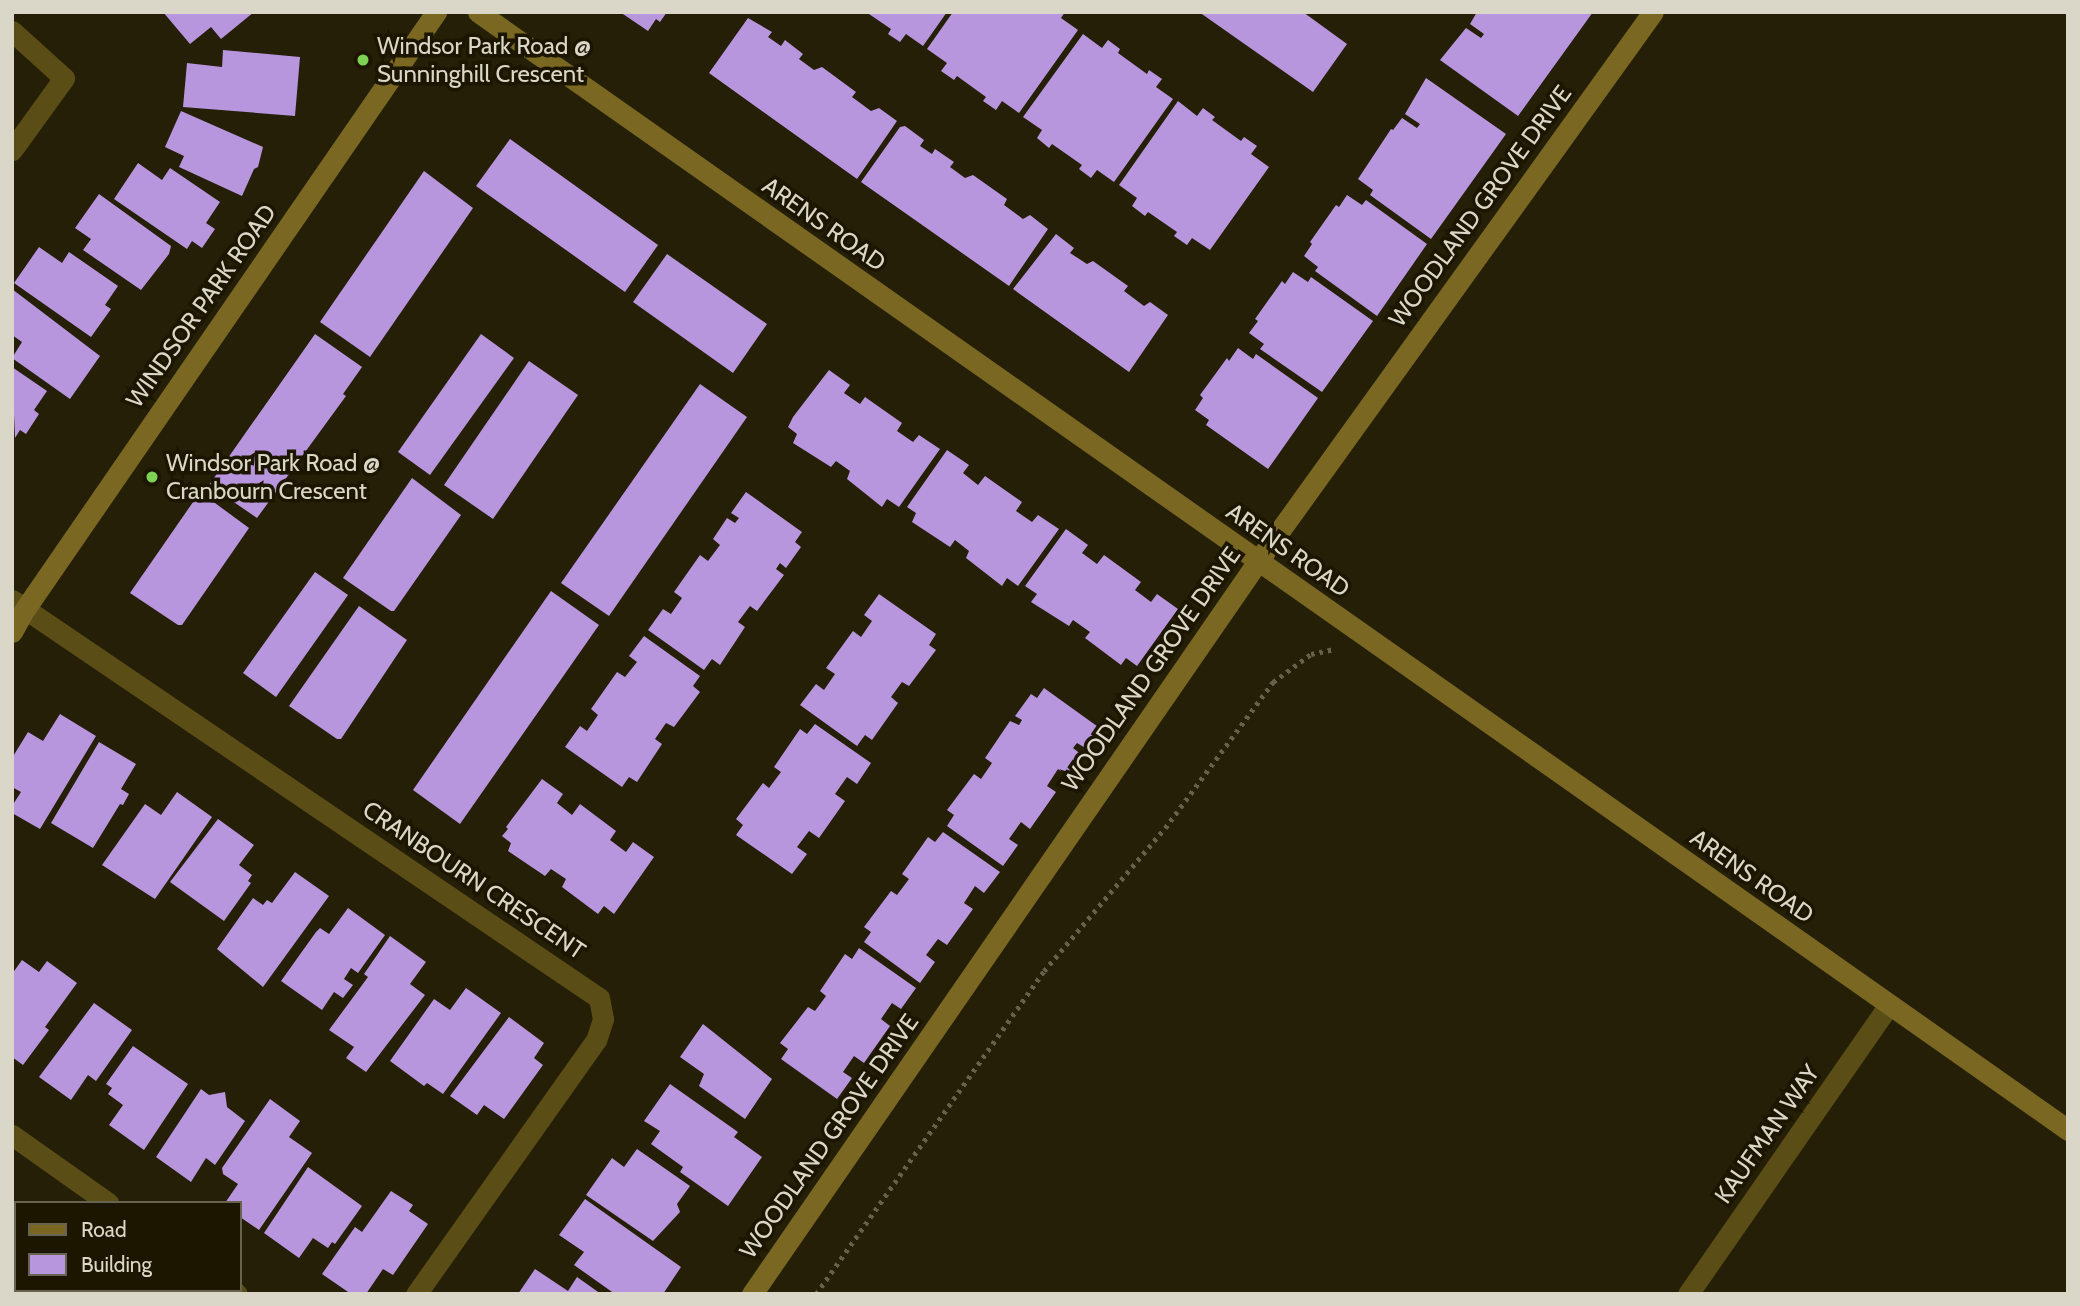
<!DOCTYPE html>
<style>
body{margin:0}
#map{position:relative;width:2080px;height:1306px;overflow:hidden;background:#251f08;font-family:Cabin,sans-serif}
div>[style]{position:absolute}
.building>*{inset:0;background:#b896dd}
.path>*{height:4.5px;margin-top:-2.25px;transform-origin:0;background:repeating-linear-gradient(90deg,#66604d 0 3.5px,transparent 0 8.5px)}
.street>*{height:21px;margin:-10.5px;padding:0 10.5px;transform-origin:10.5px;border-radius:10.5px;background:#5b4d16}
.secondary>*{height:21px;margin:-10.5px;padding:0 10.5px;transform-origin:10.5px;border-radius:10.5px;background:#796722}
.dots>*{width:19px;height:19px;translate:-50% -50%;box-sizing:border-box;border:4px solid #1c1601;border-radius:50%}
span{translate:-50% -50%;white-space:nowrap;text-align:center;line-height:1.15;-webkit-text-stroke:7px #1c1601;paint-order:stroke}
.poi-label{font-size:24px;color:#dad6c8}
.left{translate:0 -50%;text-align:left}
.street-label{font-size:24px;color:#dad6c8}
.frame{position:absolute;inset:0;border:14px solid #dad6c8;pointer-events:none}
.legend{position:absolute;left:14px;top:1201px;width:228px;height:91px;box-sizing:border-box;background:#1c1601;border:2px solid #686351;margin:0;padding:9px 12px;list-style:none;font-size:21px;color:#dad6c8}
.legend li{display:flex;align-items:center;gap:14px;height:35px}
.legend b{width:35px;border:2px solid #686351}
</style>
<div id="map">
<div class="building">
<i style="clip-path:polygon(163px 12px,254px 12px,221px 39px,211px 27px,190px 44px)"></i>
<i style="clip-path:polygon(620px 12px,667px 12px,660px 22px,656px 19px,648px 31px)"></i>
<i style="clip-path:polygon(866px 12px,947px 12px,923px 46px,906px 34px,900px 42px,888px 34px,891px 29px)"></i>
<i style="clip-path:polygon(953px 12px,1065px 12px,1061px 18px,1078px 30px,1019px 113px,1002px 101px,996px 110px,983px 101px,986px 97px,957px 76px,954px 80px,941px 71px,947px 63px,927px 49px)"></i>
<i style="clip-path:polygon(1199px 12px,1303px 12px,1347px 44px,1313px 92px)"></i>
<i style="clip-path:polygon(1477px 12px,1593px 12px,1518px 116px,1440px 60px,1466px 28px,1481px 38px,1484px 34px,1470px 24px)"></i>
<i style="clip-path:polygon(748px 18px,772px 32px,768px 37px,781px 46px,785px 40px,803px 54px,799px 59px,814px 70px,822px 67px,856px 92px,852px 97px,871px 111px,879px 108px,897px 121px,857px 179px,709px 73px)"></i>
<i style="clip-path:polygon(1083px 34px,1102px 48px,1108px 40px,1120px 49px,1118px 53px,1147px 74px,1149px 70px,1162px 79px,1156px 87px,1173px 99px,1114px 182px,1097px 170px,1091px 178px,1079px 169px,1082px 165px,1052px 144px,1049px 148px,1037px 138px,1042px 130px,1023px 117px)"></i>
<i style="clip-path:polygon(223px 50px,300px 57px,295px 116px,183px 107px,187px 63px,222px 67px)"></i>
<i style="clip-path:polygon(1426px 78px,1506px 134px,1431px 239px,1370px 195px,1373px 190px,1358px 179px,1391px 129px,1393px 130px,1402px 118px,1417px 128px,1420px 124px,1405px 114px)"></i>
<i style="clip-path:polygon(1178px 101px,1197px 116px,1203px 108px,1215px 117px,1212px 120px,1241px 141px,1244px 137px,1257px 146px,1251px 154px,1269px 167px,1210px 250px,1192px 238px,1187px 245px,1174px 236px,1177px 232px,1148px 212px,1145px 216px,1132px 206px,1137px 198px,1119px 185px)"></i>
<i style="clip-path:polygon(181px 111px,263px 147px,258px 167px,254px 169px,242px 196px,179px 167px,184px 156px,165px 147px)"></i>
<i style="clip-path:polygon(905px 126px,924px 140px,920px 146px,932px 154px,935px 149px,954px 162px,950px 167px,965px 178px,973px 175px,1007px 199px,1004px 205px,1023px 219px,1030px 215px,1048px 229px,1009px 286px,861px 182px,900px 127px)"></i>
<i style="clip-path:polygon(510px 139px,658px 245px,625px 292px,476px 186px)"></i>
<i style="clip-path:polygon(138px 163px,162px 180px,170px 168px,220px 202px,206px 223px,215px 229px,202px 248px,192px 241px,187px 249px,114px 199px)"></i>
<i style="clip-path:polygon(424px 171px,473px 208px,370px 357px,320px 322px)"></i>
<i style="clip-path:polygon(99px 194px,171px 246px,169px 254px,141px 290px,83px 250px,91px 239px,75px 228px)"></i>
<i style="clip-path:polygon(1347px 195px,1362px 205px,1366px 200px,1427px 244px,1377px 316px,1315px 271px,1318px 267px,1304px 256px,1312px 244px,1310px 242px,1336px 205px,1339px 207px)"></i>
<i style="clip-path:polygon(1056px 234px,1074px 248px,1070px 253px,1087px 264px,1093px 261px,1128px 286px,1124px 291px,1144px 306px,1150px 302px,1168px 315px,1129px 372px,1013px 289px)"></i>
<i style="clip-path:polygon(39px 247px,62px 263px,69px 252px,118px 286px,105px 305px,111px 309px,91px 337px,14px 283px)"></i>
<i style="clip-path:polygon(667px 254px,767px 324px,733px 373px,633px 302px)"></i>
<i style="clip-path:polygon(1293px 272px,1308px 282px,1311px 277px,1373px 321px,1322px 392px,1260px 349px,1264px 344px,1249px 333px,1258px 321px,1255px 319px,1282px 281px,1285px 284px)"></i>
<i style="clip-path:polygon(12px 289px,100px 356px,70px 399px,12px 358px,22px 342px,12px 335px)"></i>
<i style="clip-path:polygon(315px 334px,362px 367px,343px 394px,346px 396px,257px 518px,209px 485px)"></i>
<i style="clip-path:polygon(481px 334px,514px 358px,430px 475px,398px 452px)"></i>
<i style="clip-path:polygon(1238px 348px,1253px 359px,1256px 354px,1318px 398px,1268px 469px,1206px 425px,1209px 420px,1195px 410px,1203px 398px,1200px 395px,1227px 358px,1229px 361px)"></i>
<i style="clip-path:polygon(529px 361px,578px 395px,493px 519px,444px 485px)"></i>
<i style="clip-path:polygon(12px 367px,47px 391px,34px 410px,39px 414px,26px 434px,20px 430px,15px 438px)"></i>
<i style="clip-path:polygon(829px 370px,850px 385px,844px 393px,860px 404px,865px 397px,902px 423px,897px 431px,913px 442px,919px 435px,940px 449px,899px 507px,887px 499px,882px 507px,847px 479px,850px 471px,836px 461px,831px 467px,793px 443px,797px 434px,788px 427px,793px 417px)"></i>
<i style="clip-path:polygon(700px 384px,747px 417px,609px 616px,561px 583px)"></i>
<i style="clip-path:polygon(947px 450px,969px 465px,963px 473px,978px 485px,985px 476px,1022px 502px,1016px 511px,1032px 522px,1038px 515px,1059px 529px,1018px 586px,1007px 578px,1002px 586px,966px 558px,969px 551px,955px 540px,950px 547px,912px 522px,916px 513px,907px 507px)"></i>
<i style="clip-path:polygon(412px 478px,461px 515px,394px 611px,391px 611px,343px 578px)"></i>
<i style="clip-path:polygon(200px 492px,249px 528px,182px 625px,178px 625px,130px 593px)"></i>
<i style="clip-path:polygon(746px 492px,802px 532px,795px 542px,801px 547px,786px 568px,780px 563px,776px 569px,784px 575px,757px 611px,750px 606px,738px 622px,745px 627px,720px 665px,712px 659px,704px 670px,648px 630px,663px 609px,671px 614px,682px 598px,674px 592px,700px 555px,708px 561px,720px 545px,713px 539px,727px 518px,735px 523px,739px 518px,731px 513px)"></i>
<i style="clip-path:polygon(1066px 529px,1088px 545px,1082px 553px,1097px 564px,1104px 555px,1141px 582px,1135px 590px,1151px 602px,1157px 594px,1178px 609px,1137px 666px,1126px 658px,1121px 665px,1085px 638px,1090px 632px,1073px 620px,1069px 626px,1031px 602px,1037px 594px,1025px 586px)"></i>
<i style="clip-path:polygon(315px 572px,348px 595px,276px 697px,243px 673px)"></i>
<i style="clip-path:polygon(551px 591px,599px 625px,460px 824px,413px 790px)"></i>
<i style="clip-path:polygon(879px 594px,936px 634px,929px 645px,936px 650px,909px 686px,902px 682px,891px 697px,898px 703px,872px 740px,865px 735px,857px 746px,800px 705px,816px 684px,824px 690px,835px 674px,826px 668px,853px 631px,861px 637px,872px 621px,864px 615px)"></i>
<i style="clip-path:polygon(359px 606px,407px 640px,341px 739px,337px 739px,289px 706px)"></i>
<i style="clip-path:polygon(644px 636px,700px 676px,693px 686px,700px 692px,674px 727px,666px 723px,655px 739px,662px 744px,637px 782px,629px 777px,622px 787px,565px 747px,580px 726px,587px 731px,598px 715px,591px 709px,617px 672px,625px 677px,637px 662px,629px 656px)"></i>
<i style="clip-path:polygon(1044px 688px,1101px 729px,1087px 749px,1077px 743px,1073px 748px,1082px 755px,1068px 776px,1058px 769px,1047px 786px,1056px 792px,1030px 829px,1021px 822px,1009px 839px,1018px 845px,1003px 866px,947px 826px,954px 815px,947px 810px,974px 774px,981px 779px,992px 763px,985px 758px,1010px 721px,1019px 725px,1022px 720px,1015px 716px,1031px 694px,1037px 698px)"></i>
<i style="clip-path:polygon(60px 714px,96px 736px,40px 829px,12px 813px,12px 806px,21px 792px,12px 787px,12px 758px,28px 732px,43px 741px)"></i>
<i style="clip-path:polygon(815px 724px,871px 763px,857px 784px,847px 777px,835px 794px,845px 801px,819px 838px,809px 831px,797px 847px,807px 854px,792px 874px,736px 835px,743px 825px,736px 819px,763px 783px,769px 788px,781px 772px,774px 767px,800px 729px,807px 734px)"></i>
<i style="clip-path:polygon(99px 742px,136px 764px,121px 789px,129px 794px,123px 805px,120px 804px,93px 848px,51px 823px)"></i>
<i style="clip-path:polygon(542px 779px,563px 794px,557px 803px,572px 815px,580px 804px,616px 831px,610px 840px,626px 852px,633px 842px,654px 857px,614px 914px,604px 906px,598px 914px,562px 887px,566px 879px,551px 869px,545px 876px,508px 851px,511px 843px,502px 836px,508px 829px,506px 827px)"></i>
<i style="clip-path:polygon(177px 792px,212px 817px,155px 899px,102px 865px,145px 804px,161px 815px)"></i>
<i style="clip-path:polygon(218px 819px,254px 845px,239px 865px,252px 875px,248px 881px,251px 883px,224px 921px,170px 882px)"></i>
<i style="clip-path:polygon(943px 832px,1000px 872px,984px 893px,975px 886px,964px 903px,973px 909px,947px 945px,938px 939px,926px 955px,935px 962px,920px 983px,864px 942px,871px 932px,864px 927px,891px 891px,897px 895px,909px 879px,902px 874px,928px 837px,935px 842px)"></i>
<i style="clip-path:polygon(295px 872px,329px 896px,263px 987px,217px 949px,253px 898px,263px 905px,267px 900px,272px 903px)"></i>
<i style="clip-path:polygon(348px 908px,385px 935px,358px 973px,351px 968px,344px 979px,353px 985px,343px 998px,334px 992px,322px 1010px,281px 981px,316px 932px,320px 928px,329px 934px)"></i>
<i style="clip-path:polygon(390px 936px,426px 962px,410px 984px,425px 995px,366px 1072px,346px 1058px,354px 1047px,329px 1030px,368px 977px,364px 974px)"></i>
<i style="clip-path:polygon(859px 948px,916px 988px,901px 1009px,892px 1003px,881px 1019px,890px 1026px,864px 1063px,854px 1056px,843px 1072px,852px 1078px,837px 1099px,781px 1059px,788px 1049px,780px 1043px,808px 1007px,815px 1011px,826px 996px,820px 991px,845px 954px,852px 959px)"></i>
<i style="clip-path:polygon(22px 960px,39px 972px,47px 961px,77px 983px,45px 1027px,49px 1030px,23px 1065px,12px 1057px,12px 974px)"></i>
<i style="clip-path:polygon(466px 988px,501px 1013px,443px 1094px,427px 1083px,424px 1086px,390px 1061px,434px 999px,450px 1010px)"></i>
<i style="clip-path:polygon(94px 1003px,132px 1030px,96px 1081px,88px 1075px,71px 1100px,39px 1077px)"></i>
<i style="clip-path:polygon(509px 1017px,544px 1043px,534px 1058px,543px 1065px,504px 1119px,484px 1105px,477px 1115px,450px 1096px)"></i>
<i style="clip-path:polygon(703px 1024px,772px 1079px,745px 1119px,699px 1086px,704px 1074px,680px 1057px)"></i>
<i style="clip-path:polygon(133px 1046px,188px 1084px,144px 1150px,109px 1125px,123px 1105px,108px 1094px,112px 1088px,106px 1084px)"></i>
<i style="clip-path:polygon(670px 1084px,738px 1132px,734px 1137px,762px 1157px,728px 1206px,680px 1172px,683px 1167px,651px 1144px,660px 1131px,644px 1121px)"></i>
<i style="clip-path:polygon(201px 1089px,209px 1095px,225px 1092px,227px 1107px,245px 1121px,215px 1165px,206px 1158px,191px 1182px,156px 1157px)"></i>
<i style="clip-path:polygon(270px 1099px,300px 1121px,289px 1137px,312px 1153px,259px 1230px,240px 1217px,240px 1203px,225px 1203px,238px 1184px,223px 1174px,222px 1168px)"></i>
<i style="clip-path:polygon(637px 1149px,690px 1186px,677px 1204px,680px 1212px,653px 1241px,586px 1195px,612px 1158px,624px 1167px)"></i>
<i style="clip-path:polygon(308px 1167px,362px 1206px,335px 1244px,332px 1242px,328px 1248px,313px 1238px,299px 1258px,264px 1233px)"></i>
<i style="clip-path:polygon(391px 1191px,413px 1205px,409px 1211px,428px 1224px,393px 1275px,383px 1269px,366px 1294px,351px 1294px,322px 1274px,355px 1227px,362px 1232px)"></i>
<i style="clip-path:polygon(585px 1199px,681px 1267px,663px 1294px,615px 1294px,574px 1265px,584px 1252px,559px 1235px)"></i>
<i style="clip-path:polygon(13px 1244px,16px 1290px,31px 1290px,29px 1294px,12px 1294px)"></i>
<i style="clip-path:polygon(535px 1269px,568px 1291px,577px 1277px,601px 1294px,518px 1294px)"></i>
<i style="clip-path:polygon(51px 1290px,103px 1290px,101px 1294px,49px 1294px)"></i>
</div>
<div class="path">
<i style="left:816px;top:1294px;width:395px;rotate:-54.8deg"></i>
<i style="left:1044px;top:971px;width:187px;rotate:-49.8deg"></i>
<i style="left:1165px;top:828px;width:182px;rotate:-53.5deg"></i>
<i style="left:1273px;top:682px;width:47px;rotate:-36.4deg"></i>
<i style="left:1311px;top:654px;width:24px;rotate:-12deg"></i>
</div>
<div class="street">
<i style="left:12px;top:31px;width:70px;rotate:42.1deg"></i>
<i style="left:64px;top:78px;width:89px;rotate:125.8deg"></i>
<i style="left:12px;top:600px;width:709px;rotate:34.14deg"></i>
<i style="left:599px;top:998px;width:21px;rotate:79deg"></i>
<i style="left:603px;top:1019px;width:22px;rotate:108deg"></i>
<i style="left:596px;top:1040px;width:311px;rotate:125.3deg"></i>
<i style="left:12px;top:1135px;width:118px;rotate:35.3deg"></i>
<i style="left:232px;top:1290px;width:6px;rotate:39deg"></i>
<i style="left:1688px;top:1294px;width:352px;rotate:-55.2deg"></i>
</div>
<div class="secondary">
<i style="left:478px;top:12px;width:1944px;rotate:35.11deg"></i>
<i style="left:12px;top:632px;width:26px;rotate:-61deg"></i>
<i style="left:25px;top:609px;width:725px;rotate:-55.45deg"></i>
<i style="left:752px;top:1294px;width:891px;rotate:-55.38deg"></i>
<i style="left:1258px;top:561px;width:676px;rotate:-54.27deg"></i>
</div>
<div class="dots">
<i style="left:363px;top:60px;background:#7dd154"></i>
<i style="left:152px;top:477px;background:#7dd154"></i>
</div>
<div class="poi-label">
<span class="left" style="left:377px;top:60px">Windsor Park Road @<br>Sunninghill Crescent</span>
<span class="left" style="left:166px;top:477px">Windsor Park Road @<br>Cranbourn Crescent</span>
</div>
<div class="street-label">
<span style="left:1480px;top:206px;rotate:-54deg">WOODLAND GROVE DRIVE</span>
<span style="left:824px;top:224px;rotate:35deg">ARENS ROAD</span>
<span style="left:201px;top:306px;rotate:-55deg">WINDSOR PARK ROAD</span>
<span style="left:1288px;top:550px;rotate:35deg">ARENS ROAD</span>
<span style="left:1151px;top:669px;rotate:-55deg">WOODLAND GROVE DRIVE</span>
<span style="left:1752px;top:876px;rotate:35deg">ARENS ROAD</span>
<span style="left:474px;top:880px;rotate:34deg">CRANBOURN CRESCENT</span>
<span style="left:1767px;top:1134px;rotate:-55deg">KAUFMAN WAY</span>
<span style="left:829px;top:1136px;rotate:-55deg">WOODLAND GROVE DRIVE</span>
</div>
<div class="frame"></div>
<ul class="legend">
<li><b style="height:9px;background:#796722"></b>Road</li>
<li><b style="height:19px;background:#b896dd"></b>Building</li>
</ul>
</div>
